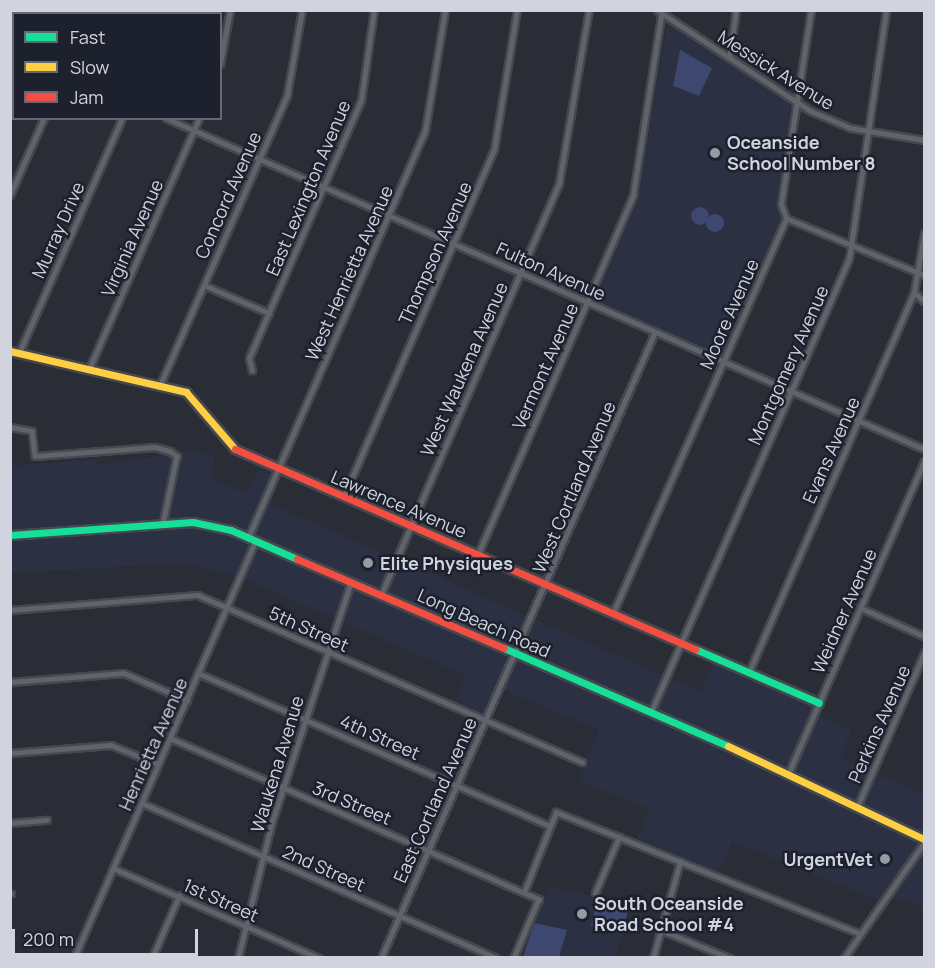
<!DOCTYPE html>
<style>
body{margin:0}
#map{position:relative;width:935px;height:968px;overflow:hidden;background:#2a2d35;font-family:Manrope,sans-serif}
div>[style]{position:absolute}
.built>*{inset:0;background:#2b3043}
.green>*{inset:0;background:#3d4770}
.round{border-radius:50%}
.roads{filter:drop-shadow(2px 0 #45484e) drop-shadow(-2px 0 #45484e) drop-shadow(0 2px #45484e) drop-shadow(0 -2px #45484e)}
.street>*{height:4.5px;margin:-2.25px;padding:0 2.25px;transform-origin:2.25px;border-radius:2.25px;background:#606369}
.fast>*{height:7px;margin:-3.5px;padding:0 3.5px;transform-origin:3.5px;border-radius:3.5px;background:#16e098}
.slow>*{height:7px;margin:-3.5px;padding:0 3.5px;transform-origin:3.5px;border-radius:3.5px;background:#ffcf43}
.jam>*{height:7px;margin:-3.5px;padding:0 3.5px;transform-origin:3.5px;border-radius:3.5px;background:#f24e42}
.dots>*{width:16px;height:16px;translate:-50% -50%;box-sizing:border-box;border:3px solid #1d212e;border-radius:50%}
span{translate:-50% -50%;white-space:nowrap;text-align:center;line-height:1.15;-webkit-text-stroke:5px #1d212e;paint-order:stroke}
.street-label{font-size:18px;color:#d1d4de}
.poi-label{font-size:18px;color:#d1d4de;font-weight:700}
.left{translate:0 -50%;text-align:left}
.right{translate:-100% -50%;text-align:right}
.frame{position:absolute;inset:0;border:12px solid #d1d4de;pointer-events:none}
.legend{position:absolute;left:12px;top:12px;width:210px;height:108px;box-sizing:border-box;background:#1d212e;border:2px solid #656974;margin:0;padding:8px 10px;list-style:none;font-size:18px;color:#d1d4de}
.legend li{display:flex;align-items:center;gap:12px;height:30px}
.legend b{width:30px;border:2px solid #656974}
.scale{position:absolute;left:12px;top:929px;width:186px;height:27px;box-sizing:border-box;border:3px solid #d1d4de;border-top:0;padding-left:8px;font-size:18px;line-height:21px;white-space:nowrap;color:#d1d4de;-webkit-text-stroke:4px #1d212e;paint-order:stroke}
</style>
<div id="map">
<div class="built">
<i style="clip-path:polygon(667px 23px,791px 105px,776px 206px,782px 220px,721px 356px,595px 299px,638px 200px)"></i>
<i style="clip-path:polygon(193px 451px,214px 455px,211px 478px,247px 494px,260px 469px,280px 478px,270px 504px,701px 692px,715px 660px,817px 704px,813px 713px,851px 730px,840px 757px,924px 795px,924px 909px,906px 899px,879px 901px,732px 841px,719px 872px,637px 838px,649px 809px,579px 781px,599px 730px,504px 690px,491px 717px,455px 701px,466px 675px,236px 576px,188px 563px,11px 573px,11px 466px,95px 459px,97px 465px)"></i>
<i style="clip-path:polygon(550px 886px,630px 904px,615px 957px,519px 958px)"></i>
</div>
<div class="green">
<i style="clip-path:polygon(680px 50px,712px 68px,699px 96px,673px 86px)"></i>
<i class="round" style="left:691px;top:207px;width:18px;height:18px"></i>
<i class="round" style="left:706px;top:214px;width:18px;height:18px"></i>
<i style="clip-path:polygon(598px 897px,630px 904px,622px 933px,591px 926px)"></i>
<i style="clip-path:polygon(534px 923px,567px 930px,559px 957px,523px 957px)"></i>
</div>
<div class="roads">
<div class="street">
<i style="left:657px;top:10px;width:184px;rotate:33.3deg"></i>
<i style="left:811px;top:111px;width:43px;rotate:23deg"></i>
<i style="left:851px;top:128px;width:74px;rotate:9.3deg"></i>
<i style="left:86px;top:14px;width:4px;rotate:-76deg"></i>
<i style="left:158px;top:14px;width:4px;rotate:-76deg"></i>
<i style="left:10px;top:17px;width:8px;rotate:-67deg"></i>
<i style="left:10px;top:50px;width:4px;rotate:27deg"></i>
<i style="left:729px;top:58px;width:49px;rotate:-81.7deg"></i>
<i style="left:220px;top:64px;width:55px;rotate:-79.5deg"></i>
<i style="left:166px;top:118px;width:827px;rotate:23.59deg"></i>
<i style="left:10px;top:195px;width:84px;rotate:-66.2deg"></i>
<i style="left:786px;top:218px;width:149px;rotate:22.4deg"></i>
<i style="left:204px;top:285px;width:71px;rotate:23.3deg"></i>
<i style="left:914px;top:292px;width:13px;rotate:42deg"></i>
<i style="left:19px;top:353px;width:257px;rotate:-66.3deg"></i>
<i style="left:89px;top:369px;width:274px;rotate:-66.3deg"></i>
<i style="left:252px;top:371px;width:13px;rotate:-103deg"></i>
<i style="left:249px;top:358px;width:280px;rotate:-66.5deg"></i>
<i style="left:361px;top:101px;width:92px;rotate:-81.9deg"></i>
<i style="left:160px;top:385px;width:317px;rotate:-66.3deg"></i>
<i style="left:287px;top:95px;width:86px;rotate:-80deg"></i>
<i style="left:10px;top:427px;width:22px;rotate:10deg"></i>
<i style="left:32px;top:431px;width:25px;rotate:83deg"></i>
<i style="left:35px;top:456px;width:120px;rotate:-4.3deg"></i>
<i style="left:155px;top:447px;width:16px;rotate:15deg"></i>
<i style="left:170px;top:451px;width:9px;rotate:36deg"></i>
<i style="left:177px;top:456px;width:69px;rotate:101.6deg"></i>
<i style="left:344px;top:496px;width:377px;rotate:-66.6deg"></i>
<i style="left:494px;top:150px;width:142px;rotate:-80.7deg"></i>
<i style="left:248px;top:538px;width:444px;rotate:-66.5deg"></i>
<i style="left:425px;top:131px;width:123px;rotate:-80.6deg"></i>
<i style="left:478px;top:554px;width:391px;rotate:-66.6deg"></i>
<i style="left:633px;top:195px;width:187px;rotate:-81.1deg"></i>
<i style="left:381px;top:595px;width:449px;rotate:-66.6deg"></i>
<i style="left:559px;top:183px;width:176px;rotate:-80.2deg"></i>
<i style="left:861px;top:608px;width:69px;rotate:24deg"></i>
<i style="left:10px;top:610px;width:189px;rotate:-4.6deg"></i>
<i style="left:198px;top:595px;width:419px;rotate:23.5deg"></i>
<i style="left:613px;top:613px;width:431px;rotate:-66.3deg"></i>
<i style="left:786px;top:218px;width:15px;rotate:-110deg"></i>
<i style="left:781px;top:204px;width:196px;rotate:-81.2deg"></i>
<i style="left:749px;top:672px;width:414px;rotate:-66.5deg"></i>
<i style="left:914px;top:292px;width:59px;rotate:-80.2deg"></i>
<i style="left:198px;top:673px;width:384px;rotate:23.5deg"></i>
<i style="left:10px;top:682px;width:114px;rotate:-4.5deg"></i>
<i style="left:124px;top:673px;width:69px;rotate:23.2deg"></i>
<i style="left:651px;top:712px;width:494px;rotate:-66.4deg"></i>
<i style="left:849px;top:259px;width:252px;rotate:-81.5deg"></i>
<i style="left:170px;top:738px;width:403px;rotate:23.6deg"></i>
<i style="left:539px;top:899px;width:64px;rotate:113deg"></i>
<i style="left:10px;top:753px;width:101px;rotate:-4.5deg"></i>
<i style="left:111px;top:745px;width:51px;rotate:22deg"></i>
<i style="left:789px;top:772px;width:338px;rotate:-66.5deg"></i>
<i style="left:142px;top:803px;width:386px;rotate:23.6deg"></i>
<i style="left:858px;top:805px;width:166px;rotate:-66.5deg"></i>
<i style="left:10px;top:823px;width:37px;rotate:-5deg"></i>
<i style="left:113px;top:868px;width:225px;rotate:23.6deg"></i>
<i style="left:524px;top:892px;width:86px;rotate:-68.2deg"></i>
<i style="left:556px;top:812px;width:328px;rotate:21.8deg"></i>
<i style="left:595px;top:893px;width:61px;rotate:-66.8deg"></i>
<i style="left:10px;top:894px;width:2px"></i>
<i style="left:661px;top:930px;width:74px;rotate:22.1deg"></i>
<i style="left:74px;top:958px;width:455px;rotate:-66.5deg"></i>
<i style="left:152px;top:958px;width:68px;rotate:-66.5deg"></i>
<i style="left:238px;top:958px;width:140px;rotate:-76deg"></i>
<i style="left:272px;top:822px;width:253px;rotate:-71.8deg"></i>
<i style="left:381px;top:958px;width:683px;rotate:-66.36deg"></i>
<i style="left:653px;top:958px;width:100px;rotate:-74.3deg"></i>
<i style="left:844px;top:958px;width:140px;rotate:-55.2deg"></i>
</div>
<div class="fast">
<i style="left:10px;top:535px;width:183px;rotate:-4.1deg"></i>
<i style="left:193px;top:522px;width:39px;rotate:12deg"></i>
<i style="left:231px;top:530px;width:72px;rotate:23.7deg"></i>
<i style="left:504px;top:648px;width:244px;rotate:23.6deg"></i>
<i style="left:695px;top:649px;width:135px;rotate:23.5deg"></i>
</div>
<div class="slow">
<i style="left:10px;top:351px;width:181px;rotate:13.1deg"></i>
<i style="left:186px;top:392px;width:75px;rotate:49.3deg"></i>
<i style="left:728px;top:746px;width:217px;rotate:25.4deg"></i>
</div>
<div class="jam">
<i style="left:235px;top:449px;width:502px;rotate:23.5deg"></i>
<i style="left:297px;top:559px;width:225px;rotate:23.3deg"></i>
</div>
</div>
<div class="dots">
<i style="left:715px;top:153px;background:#979aa3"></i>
<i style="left:368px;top:563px;background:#979aa3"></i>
<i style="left:885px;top:859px;background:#979aa3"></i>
<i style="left:582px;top:914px;background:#979aa3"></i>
</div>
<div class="street-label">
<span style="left:776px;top:70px;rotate:32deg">Messick Avenue</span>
<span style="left:308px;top:188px;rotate:-67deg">East Lexington Avenue</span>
<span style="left:228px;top:195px;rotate:-66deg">Concord Avenue</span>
<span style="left:58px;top:230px;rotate:-66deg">Murray Drive</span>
<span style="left:132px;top:238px;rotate:-66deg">Virginia Avenue</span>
<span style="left:435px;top:253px;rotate:-66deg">Thompson Avenue</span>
<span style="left:551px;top:271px;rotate:24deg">Fulton Avenue</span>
<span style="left:349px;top:273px;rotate:-66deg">West Henrietta Avenue</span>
<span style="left:729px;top:314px;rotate:-66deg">Moore Avenue</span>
<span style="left:788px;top:365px;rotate:-66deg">Montgomery Avenue</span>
<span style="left:545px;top:366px;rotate:-66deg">Vermont Avenue</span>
<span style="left:464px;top:369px;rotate:-66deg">West Waukena Avenue</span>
<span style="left:831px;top:450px;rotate:-66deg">Evans Avenue</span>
<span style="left:574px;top:487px;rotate:-67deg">West Cortland Avenue</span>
<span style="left:399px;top:504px;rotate:23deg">Lawrence Avenue</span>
<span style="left:844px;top:611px;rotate:-66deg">Weidner Avenue</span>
<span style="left:484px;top:623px;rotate:24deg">Long Beach Road</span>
<span style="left:309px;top:629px;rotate:24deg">5th Street</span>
<span style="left:879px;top:724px;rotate:-66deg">Perkins Avenue</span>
<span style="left:380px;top:737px;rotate:24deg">4th Street</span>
<span style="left:153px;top:744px;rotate:-66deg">Henrietta Avenue</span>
<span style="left:277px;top:764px;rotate:-73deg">Waukena Avenue</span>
<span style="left:435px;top:800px;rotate:-66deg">East Cortland Avenue</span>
<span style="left:352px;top:803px;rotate:23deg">3rd Street</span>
<span style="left:324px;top:868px;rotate:24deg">2nd Street</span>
<span style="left:221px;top:900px;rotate:24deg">1st Street</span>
</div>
<div class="poi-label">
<span class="left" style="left:727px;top:153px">Oceanside<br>School Number 8</span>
<span class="left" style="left:380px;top:563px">Elite Physiques</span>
<span class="right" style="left:873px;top:859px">UrgentVet</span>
<span class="left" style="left:594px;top:914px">South Oceanside<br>Road School #4</span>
</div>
<div class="frame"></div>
<ul class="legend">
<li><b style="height:8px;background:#16e098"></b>Fast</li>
<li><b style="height:8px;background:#ffcf43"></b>Slow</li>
<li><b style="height:8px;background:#f24e42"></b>Jam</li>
</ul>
<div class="scale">200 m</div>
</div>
